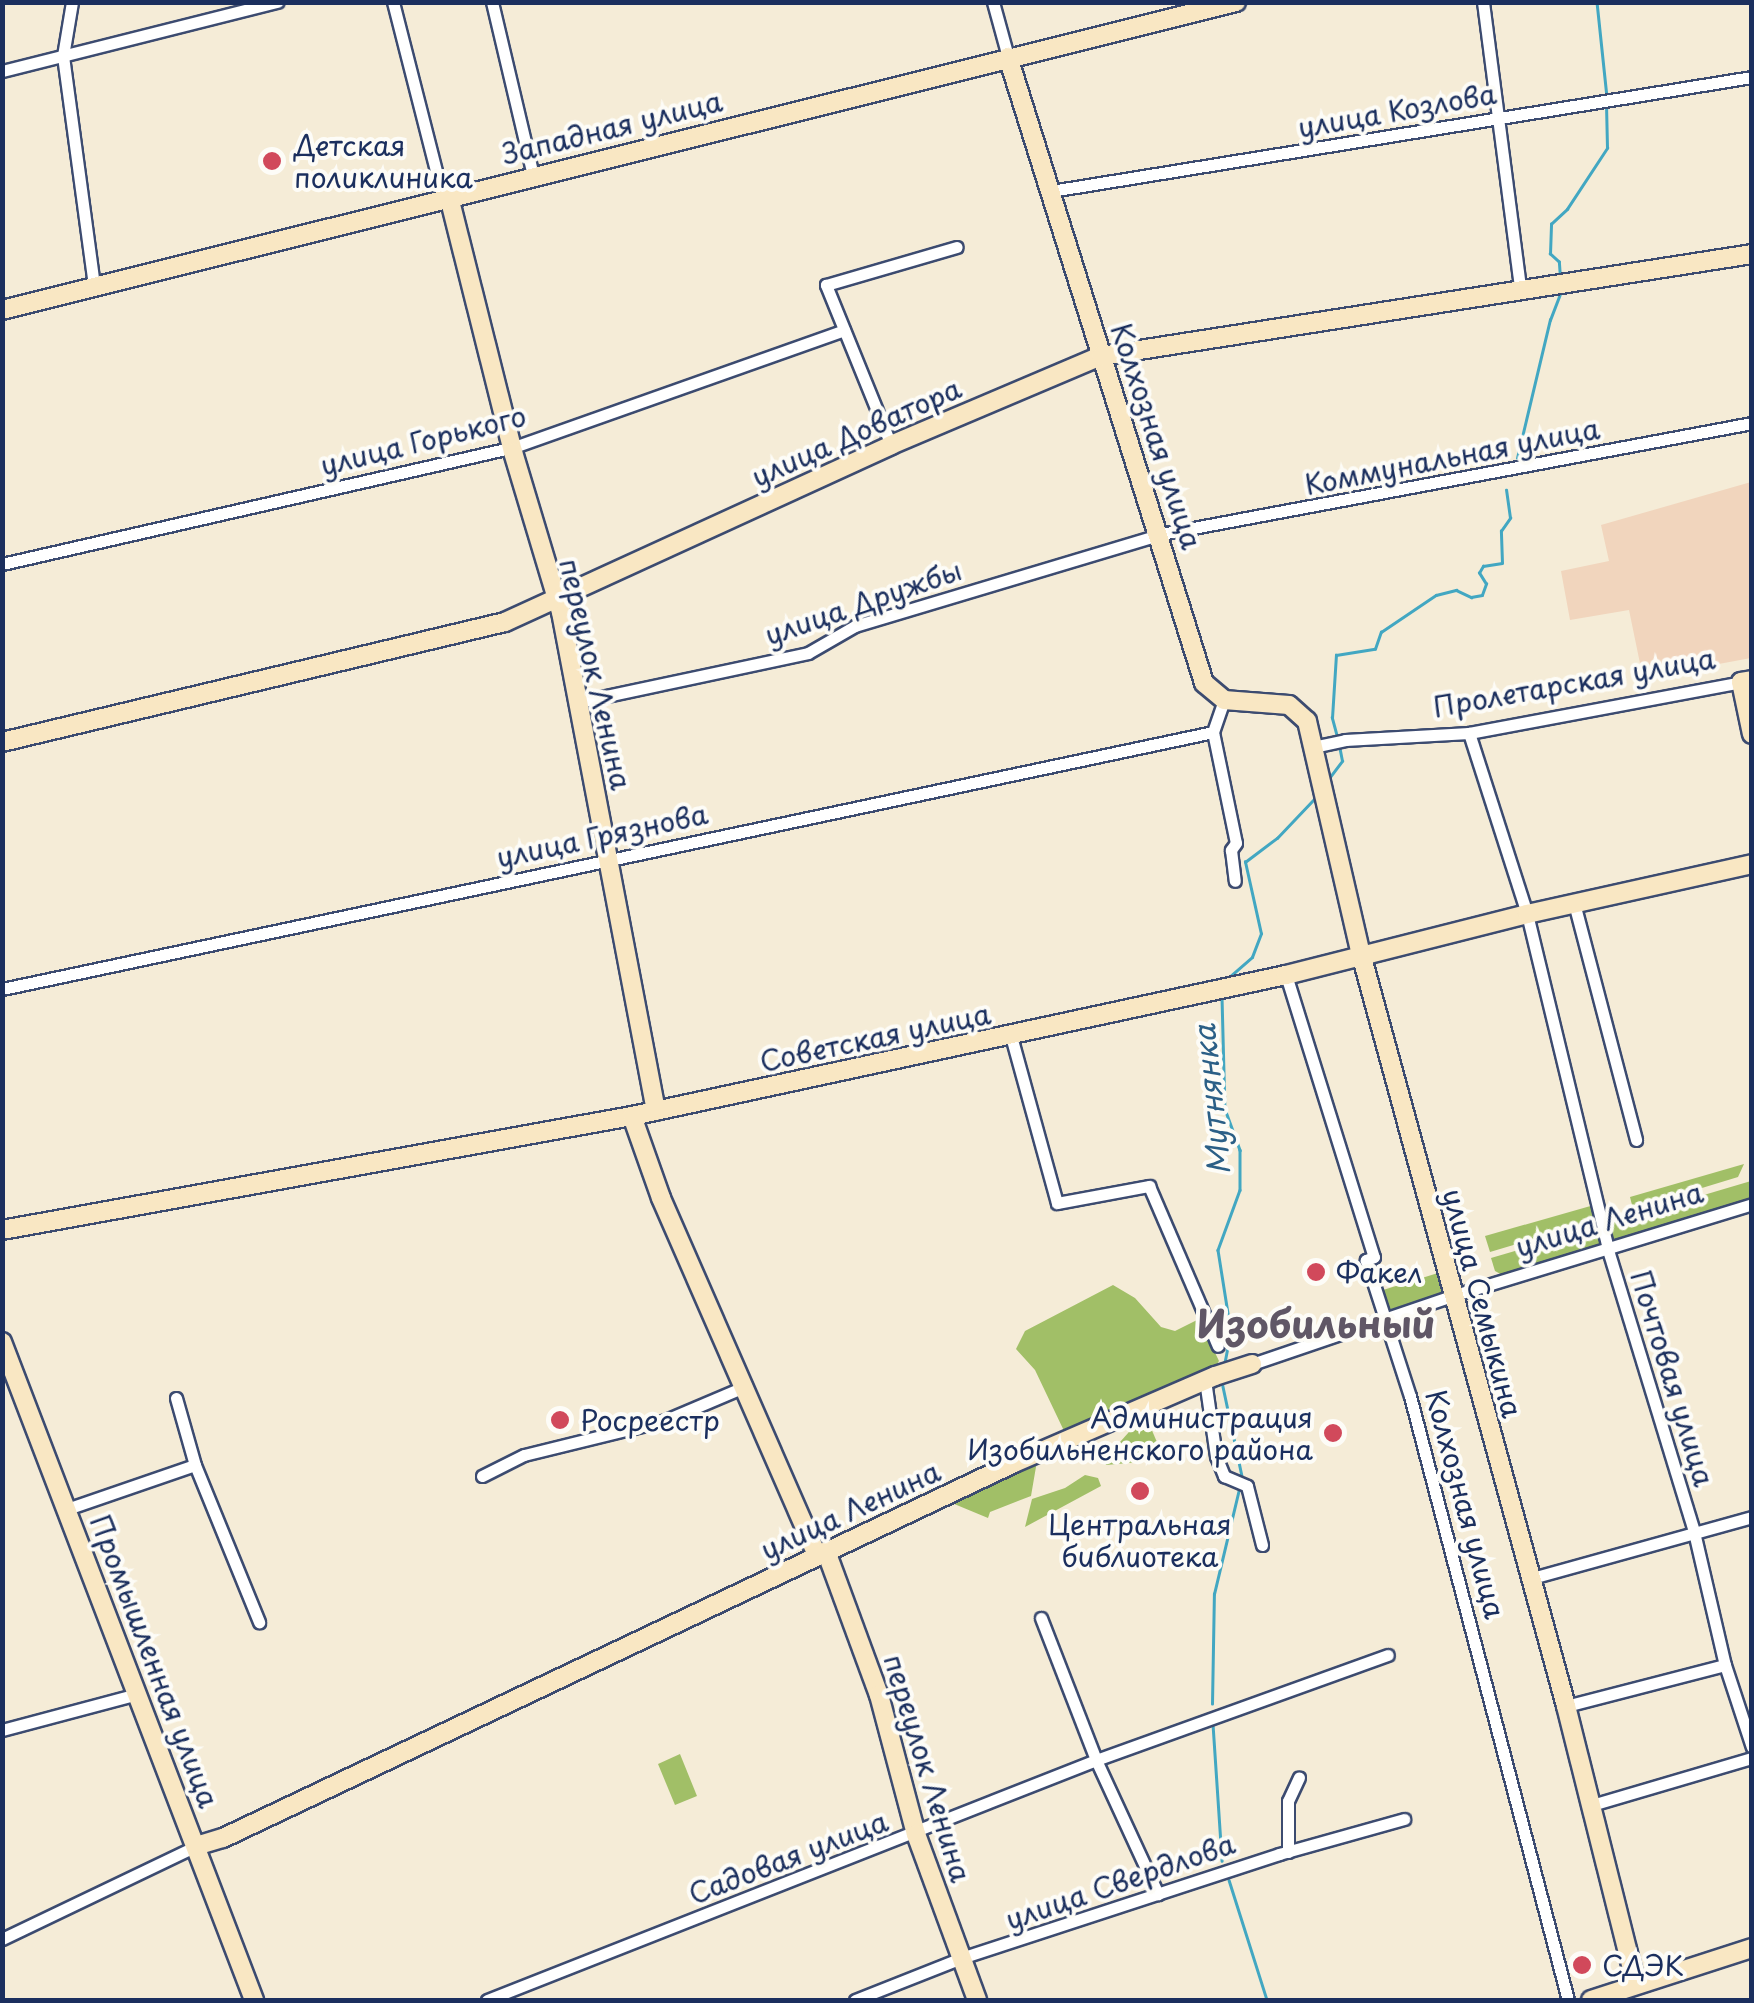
<!DOCTYPE html>
<meta charset="utf-8">
<style>
body{margin:0}
#map{position:relative;width:1754px;height:2003px;overflow:hidden;background:#f5ecd7;font-family:"Playpen Sans",sans-serif}
div>[style]{position:absolute}
.built>*{inset:0;background:#f1d5bd}
.green>*{inset:0;background:#a1bf67}
.stream>*{height:2.5px;margin:-1.25px;padding:0 1.25px;transform-origin:1.25px;border-radius:1.25px;background:#42a7c2}
.roads{filter:drop-shadow(2px 0 #3c4b70) drop-shadow(-2px 0 #3c4b70) drop-shadow(0 2px #3c4b70) drop-shadow(0 -2px #3c4b70)}
.street>*{height:11px;margin:-5.5px;padding:0 5.5px;transform-origin:5.5px;border-radius:5.5px;background:#fff}
.secondary>*{height:18px;margin:-9px;padding:0 9px;transform-origin:9px;border-radius:9px;background:#f9e7c3}
.dots>*{width:28px;height:28px;translate:-50% -50%;box-sizing:border-box;border:5px solid #fdfcf7;border-radius:50%}
span{translate:-50% -50%;white-space:nowrap;text-align:center;line-height:1.15;-webkit-text-stroke:8px #fdfcf7;paint-order:stroke}
.street-label{font-size:28px;color:#1b2f5e}
.poi-label{font-size:28px;color:#1b2f5e}
.left{translate:0 -50%;text-align:left}
.right{translate:-100% -50%;text-align:right}
.water-label{font-size:30px;color:#2b5f86;font-style:italic}
.district-label{font-size:38px;color:#605766;font-weight:700}
.frame{position:absolute;inset:0;border:5px solid #1b2f5e;pointer-events:none}
</style>
<div id="map">
<div class="built">
<i style="clip-path:polygon(1751px 482px,1751px 658px,1643px 678px,1629px 610px,1570px 620px,1561px 571px,1609px 561px,1601px 525px)"></i>
</div>
<div class="green">
<i style="clip-path:polygon(1744px 1164px,1738px 1177px,1633px 1209px,1630px 1197px)"></i>
<i style="clip-path:polygon(1751px 1181px,1751px 1199px,1613px 1244px,1606px 1224px)"></i>
<i style="clip-path:polygon(1594px 1205px,1598px 1220px,1490px 1252px,1485px 1236px)"></i>
<i style="clip-path:polygon(1599px 1226px,1604px 1244px,1504px 1276px,1495px 1271px,1491px 1258px)"></i>
<i style="clip-path:polygon(1438px 1273px,1443px 1292px,1389px 1310px,1383px 1290px)"></i>
<i style="clip-path:polygon(1113px 1285px,1135px 1298px,1161px 1327px,1175px 1331px,1199px 1319px,1219px 1361px,1213px 1370px,1065px 1433px,1035px 1370px,1016px 1349px,1025px 1331px)"></i>
<i style="clip-path:polygon(1145px 1414px,1162px 1454px,1151px 1461px,1106px 1465px,1104px 1460px)"></i>
<i style="clip-path:polygon(1037px 1461px,1031px 1496px,990px 1512px,988px 1518px,947px 1501px)"></i>
<i style="clip-path:polygon(1085px 1475px,1098px 1478px,1101px 1486px,1025px 1527px,1032px 1499px,1065px 1488px)"></i>
<i style="clip-path:polygon(680px 1754px,697px 1796px,675px 1805px,658px 1764px)"></i>
</div>
<div class="stream">
<i style="left:1597px;top:2px;width:96px;rotate:84deg"></i>
<i style="left:1560px;top:278px;width:16px;rotate:-94deg"></i>
<i style="left:1559px;top:262px;width:12px;rotate:-138deg"></i>
<i style="left:1550px;top:254px;width:30px;rotate:-88deg"></i>
<i style="left:1551px;top:224px;width:22px;rotate:-43deg"></i>
<i style="left:1567px;top:209px;width:73px;rotate:-56.7deg"></i>
<i style="left:1607px;top:148px;width:43px;rotate:-91.3deg"></i>
<i style="left:1517px;top:458px;width:142px;rotate:-76.6deg"></i>
<i style="left:1550px;top:320px;width:31px;rotate:-69deg"></i>
<i style="left:1337px;top:737px;width:20px;rotate:-105deg"></i>
<i style="left:1332px;top:718px;width:63px;rotate:-86.4deg"></i>
<i style="left:1336px;top:655px;width:39px;rotate:-9deg"></i>
<i style="left:1375px;top:649px;width:18px;rotate:-71deg"></i>
<i style="left:1381px;top:632px;width:66px;rotate:-33.9deg"></i>
<i style="left:1436px;top:595px;width:21px;rotate:-14deg"></i>
<i style="left:1456px;top:590px;width:17px;rotate:25deg"></i>
<i style="left:1471px;top:597px;width:11px;rotate:-10deg"></i>
<i style="left:1482px;top:595px;width:12px;rotate:-70deg"></i>
<i style="left:1486px;top:584px;width:13px;rotate:-122deg"></i>
<i style="left:1479px;top:573px;width:8px;rotate:-60deg"></i>
<i style="left:1483px;top:566px;width:19px;rotate:-9deg"></i>
<i style="left:1502px;top:563px;width:32px;rotate:-92deg"></i>
<i style="left:1501px;top:531px;width:16px;rotate:-55deg"></i>
<i style="left:1510px;top:518px;width:28px;rotate:-98deg"></i>
<i style="left:1330px;top:777px;width:20px;rotate:-53deg"></i>
<i style="left:1342px;top:761px;width:16px;rotate:-101deg"></i>
<i style="left:1227px;top:979px;width:33px;rotate:-41deg"></i>
<i style="left:1252px;top:957px;width:25px;rotate:-69deg"></i>
<i style="left:1261px;top:934px;width:74px;rotate:-102.5deg"></i>
<i style="left:1245px;top:862px;width:40px;rotate:-37deg"></i>
<i style="left:1277px;top:838px;width:58px;rotate:-46.4deg"></i>
<i style="left:1222px;top:997px;width:112px;rotate:88.5deg"></i>
<i style="left:1225px;top:1109px;width:44px;rotate:69.9deg"></i>
<i style="left:1240px;top:1150px;width:40px;rotate:90deg"></i>
<i style="left:1240px;top:1190px;width:64px;rotate:110.1deg"></i>
<i style="left:1218px;top:1250px;width:83px;rotate:81deg"></i>
<i style="left:1231px;top:1332px;width:33px;rotate:101deg"></i>
<i style="left:1222px;top:1382px;width:96px;rotate:78deg"></i>
<i style="left:1212px;top:1704px;width:110px;rotate:-89deg"></i>
<i style="left:1214px;top:1594px;width:108px;rotate:-76.6deg"></i>
<i style="left:1213px;top:1724px;width:137px;rotate:86.2deg"></i>
<i style="left:1229px;top:1880px;width:126px;rotate:72.4deg"></i>
</div>
<div class="roads">
<div class="street">
<i style="left:72px;top:2px;width:55px;rotate:99.5deg"></i>
<i style="left:63px;top:56px;width:232px;rotate:82.3deg"></i>
<i style="left:393px;top:2px;width:202px;rotate:75.7deg"></i>
<i style="left:492px;top:2px;width:179px;rotate:76.7deg"></i>
<i style="left:993px;top:2px;width:57px;rotate:74.7deg"></i>
<i style="left:1483px;top:2px;width:288px;rotate:82.6deg"></i>
<i style="left:2px;top:71px;width:284px;rotate:-14.1deg"></i>
<i style="left:1051px;top:191px;width:710px;rotate:-9.24deg"></i>
<i style="left:891px;top:445px;width:173px;rotate:-112.1deg"></i>
<i style="left:826px;top:285px;width:136px;rotate:-16.2deg"></i>
<i style="left:2px;top:564px;width:525px;rotate:-12.87deg"></i>
<i style="left:514px;top:447px;width:350px;rotate:-19.5deg"></i>
<i style="left:1224px;top:700px;width:34px;rotate:109deg"></i>
<i style="left:1213px;top:732px;width:113px;rotate:78.3deg"></i>
<i style="left:1236px;top:843px;width:9px;rotate:126deg"></i>
<i style="left:1231px;top:850px;width:31px;rotate:83deg"></i>
<i style="left:578px;top:702px;width:235px;rotate:-12deg"></i>
<i style="left:808px;top:653px;width:54px;rotate:-29.9deg"></i>
<i style="left:855px;top:626px;width:320px;rotate:-16.7deg"></i>
<i style="left:1161px;top:534px;width:601px;rotate:-10.64deg"></i>
<i style="left:1469px;top:733px;width:190px;rotate:72.2deg"></i>
<i style="left:1527px;top:914px;width:346px;rotate:76.4deg"></i>
<i style="left:1608px;top:1250px;width:295px;rotate:73deg"></i>
<i style="left:1694px;top:1532px;width:137px;rotate:76.9deg"></i>
<i style="left:1725px;top:1665px;width:86px;rotate:71.8deg"></i>
<i style="left:1313px;top:747px;width:33px;rotate:-12deg"></i>
<i style="left:1345px;top:740px;width:124px;rotate:-3.2deg"></i>
<i style="left:1469px;top:733px;width:277px;rotate:-10.6deg"></i>
<i style="left:1574px;top:903px;width:245px;rotate:75.3deg"></i>
<i style="left:1286px;top:975px;width:295px;rotate:72.7deg"></i>
<i style="left:1374px;top:1257px;width:9px;rotate:159deg"></i>
<i style="left:1366px;top:1260px;width:143px;rotate:72.1deg"></i>
<i style="left:1410px;top:1396px;width:624px;rotate:75.34deg"></i>
<i style="left:2px;top:989px;width:1238px;rotate:-11.98deg"></i>
<i style="left:1011px;top:1036px;width:173px;rotate:74.6deg"></i>
<i style="left:1057px;top:1203px;width:94px;rotate:-10.5deg"></i>
<i style="left:1149px;top:1186px;width:174px;rotate:66.7deg"></i>
<i style="left:1252px;top:1364px;width:211px;rotate:-18.8deg"></i>
<i style="left:1452px;top:1296px;width:314px;rotate:-17deg"></i>
<i style="left:1205px;top:1380px;width:77px;rotate:81.8deg"></i>
<i style="left:1216px;top:1456px;width:22px;rotate:68deg"></i>
<i style="left:1224px;top:1476px;width:25px;rotate:23deg"></i>
<i style="left:1247px;top:1486px;width:61px;rotate:75.7deg"></i>
<i style="left:176px;top:1398px;width:70px;rotate:74.2deg"></i>
<i style="left:195px;top:1465px;width:170px;rotate:67.8deg"></i>
<i style="left:482px;top:1476px;width:47px;rotate:-26.6deg"></i>
<i style="left:524px;top:1455px;width:146px;rotate:-13.8deg"></i>
<i style="left:666px;top:1420px;width:87px;rotate:-23deg"></i>
<i style="left:67px;top:1509px;width:135px;rotate:-19deg"></i>
<i style="left:1532px;top:1578px;width:228px;rotate:-15.5deg"></i>
<i style="left:1041px;top:1618px;width:152px;rotate:68.8deg"></i>
<i style="left:1096px;top:1760px;width:148px;rotate:65.2deg"></i>
<i style="left:1566px;top:1706px;width:164px;rotate:-14.5deg"></i>
<i style="left:2px;top:1730px;width:140px;rotate:-14.9deg"></i>
<i style="left:1592px;top:1805px;width:167px;rotate:-16.4deg"></i>
<i style="left:1288px;top:1852px;width:51px;rotate:-90deg"></i>
<i style="left:1288px;top:1801px;width:26px;rotate:-65deg"></i>
<i style="left:2px;top:1939px;width:215px;rotate:-25.6deg"></i>
<i style="left:487px;top:2000px;width:655px;rotate:-21.51deg"></i>
<i style="left:1096px;top:1760px;width:310px;rotate:-19.8deg"></i>
<i style="left:855px;top:2000px;width:114px;rotate:-21.6deg"></i>
<i style="left:961px;top:1958px;width:335px;rotate:-18.1deg"></i>
<i style="left:1279px;top:1854px;width:130px;rotate:-15.6deg"></i>
</div>
<div class="secondary">
<i style="left:1008px;top:57px;width:656px;rotate:72.61deg"></i>
<i style="left:1204px;top:683px;width:26px;rotate:40deg"></i>
<i style="left:1224px;top:700px;width:65px;rotate:4.4deg"></i>
<i style="left:1289px;top:705px;width:24px;rotate:42deg"></i>
<i style="left:1307px;top:721px;width:239px;rotate:77deg"></i>
<i style="left:1361px;top:954px;width:779px;rotate:74.75deg"></i>
<i style="left:1566px;top:1706px;width:287px;rotate:75.9deg"></i>
<i style="left:449px;top:197px;width:263px;rotate:75.9deg"></i>
<i style="left:513px;top:452px;width:167px;rotate:73.3deg"></i>
<i style="left:561px;top:612px;width:508px;rotate:79.22deg"></i>
<i style="left:2px;top:310px;width:1272px;rotate:-14.01deg"></i>
<i style="left:1752px;top:680px;width:11px;rotate:170deg"></i>
<i style="left:1741px;top:682px;width:53px;rotate:78.1deg"></i>
<i style="left:2px;top:742px;width:517px;rotate:-13.42deg"></i>
<i style="left:505px;top:622px;width:425px;rotate:-24.6deg"></i>
<i style="left:891px;top:445px;width:228px;rotate:-23deg"></i>
<i style="left:1101px;top:356px;width:659px;rotate:-8.9deg"></i>
<i style="left:632px;top:1116px;width:87px;rotate:70.5deg"></i>
<i style="left:661px;top:1198px;width:390px;rotate:66.4deg"></i>
<i style="left:2px;top:1230px;width:640px;rotate:-10.26deg"></i>
<i style="left:632px;top:1116px;width:669px;rotate:-12.17deg"></i>
<i style="left:1286px;top:975px;width:249px;rotate:-14.2deg"></i>
<i style="left:1527px;top:914px;width:230px;rotate:-12.5deg"></i>
<i style="left:2px;top:1342px;width:705px;rotate:69.04deg"></i>
<i style="left:826px;top:1551px;width:153px;rotate:69.8deg"></i>
<i style="left:879px;top:1695px;width:144px;rotate:75.1deg"></i>
<i style="left:916px;top:1834px;width:177px;rotate:69.8deg"></i>
<i style="left:196px;top:1846px;width:28px;rotate:-17deg"></i>
<i style="left:223px;top:1838px;width:875px;rotate:-25.36deg"></i>
<i style="left:1014px;top:1463px;width:219px;rotate:-23.4deg"></i>
<i style="left:1215px;top:1376px;width:39px;rotate:-18deg"></i>
<i style="left:1591px;top:2000px;width:169px;rotate:-17.9deg"></i>
</div>
</div>
<div class="dots">
<i style="left:272px;top:161px;background:#d1495b"></i>
<i style="left:1316px;top:1272px;background:#d1495b"></i>
<i style="left:560px;top:1420px;background:#d1495b"></i>
<i style="left:1333px;top:1433px;background:#d1495b"></i>
<i style="left:1140px;top:1491px;background:#d1495b"></i>
<i style="left:1582px;top:1965px;background:#d1495b"></i>
</div>
<div class="street-label">
<span style="left:1397px;top:110px;rotate:-10deg">улица Козлова</span>
<span style="left:612px;top:127px;rotate:-14deg">Западная улица</span>
<span style="left:856px;top:432px;rotate:-24deg">улица Доватора</span>
<span style="left:1157px;top:436px;rotate:72deg">Колхозная улица</span>
<span style="left:423px;top:440px;rotate:-14deg">улица Горького</span>
<span style="left:1452px;top:456px;rotate:-11deg">Коммунальная улица</span>
<span style="left:863px;top:602px;rotate:-19deg">улица Дружбы</span>
<span style="left:596px;top:674px;rotate:77deg">переулок Ленина</span>
<span style="left:1574px;top:682px;rotate:-10deg">Пролетарская улица</span>
<span style="left:602px;top:835px;rotate:-12deg">улица Грязнова</span>
<span style="left:875px;top:1037px;rotate:-12deg">Советская улица</span>
<span style="left:1609px;top:1219px;rotate:-17deg">улица Ленина</span>
<span style="left:1483px;top:1303px;rotate:75deg">улица Семыкина</span>
<span style="left:1673px;top:1378px;rotate:73deg">Почтовая улица</span>
<span style="left:1466px;top:1504px;rotate:75deg">Колхозная улица</span>
<span style="left:850px;top:1510px;rotate:-25deg">улица Ленина</span>
<span style="left:155px;top:1661px;rotate:69deg">Промышленная улица</span>
<span style="left:928px;top:1768px;rotate:73deg">переулок Ленина</span>
<span style="left:788px;top:1857px;rotate:-21deg">Садовая улица</span>
<span style="left:1120px;top:1881px;rotate:-19deg">улица Свердлова</span>
</div>
<div class="poi-label">
<span class="left" style="left:294px;top:161px">Детская<br>поликлиника</span>
<span class="left" style="left:1336px;top:1272px">Факел</span>
<span class="right" style="left:1313px;top:1433px">Администрация<br>Изобильненского района</span>
<span class="left" style="left:580px;top:1420px">Росреестр</span>
<span style="left:1140px;top:1540px">Центральная<br>библиотека</span>
<span class="left" style="left:1602px;top:1965px">СДЭК</span>
</div>
<div class="water-label">
<span style="left:1211px;top:1100px;rotate:-96deg">Мутнянка</span>
</div>
<div class="district-label">
<span style="left:1316px;top:1323px">Изобильный</span>
</div>
<div class="frame"></div>
</div>
